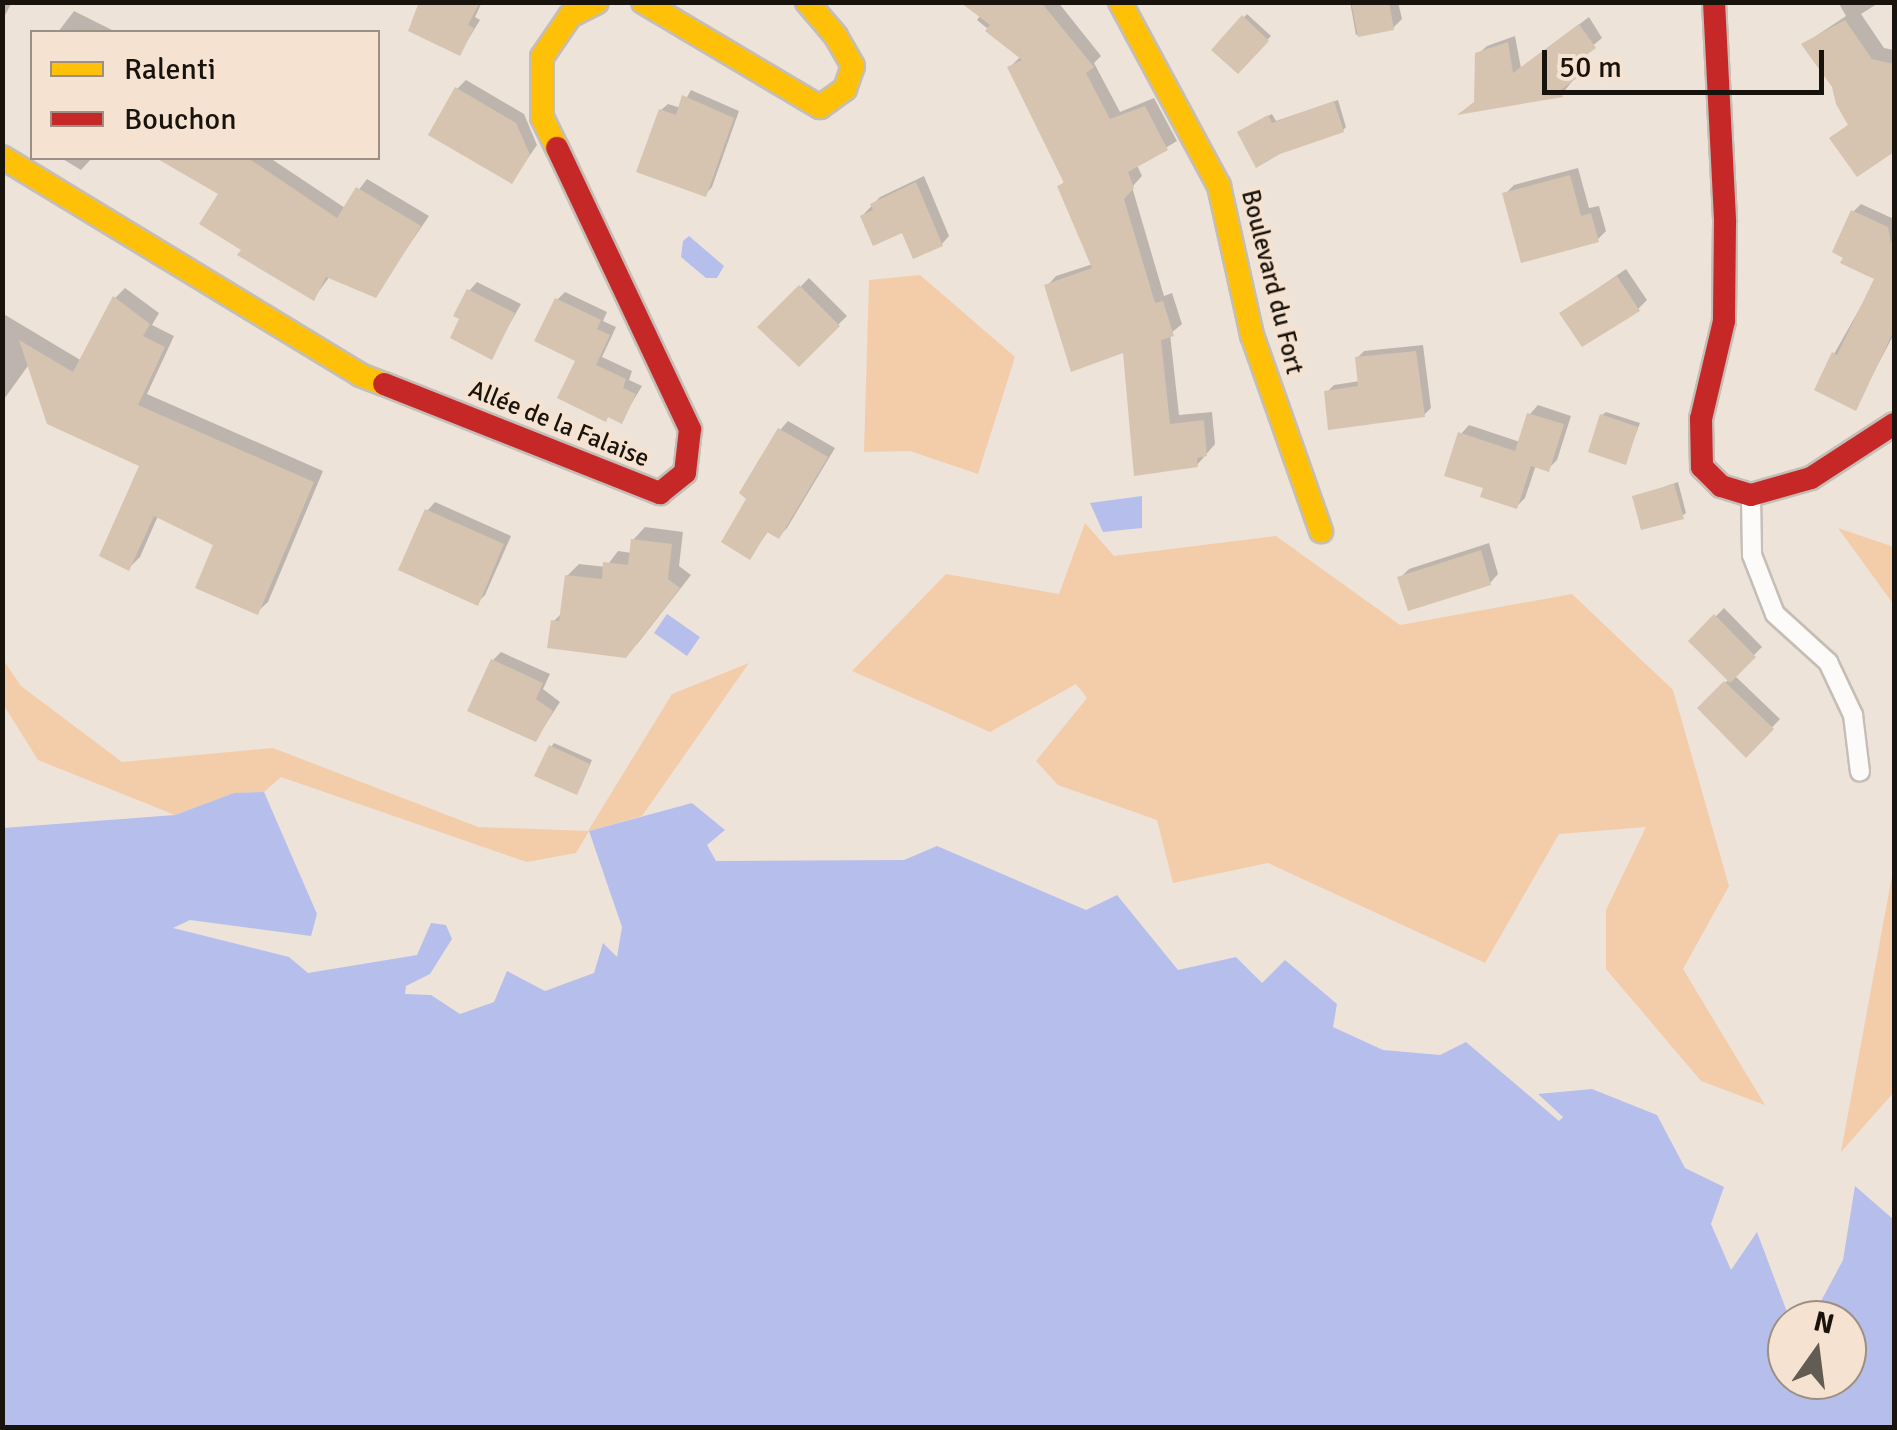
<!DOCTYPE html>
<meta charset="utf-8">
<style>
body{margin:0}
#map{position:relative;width:1897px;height:1430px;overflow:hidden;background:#ede3d9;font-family:Signika,sans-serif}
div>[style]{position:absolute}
.green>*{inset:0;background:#f3cca9}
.water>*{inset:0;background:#b6bfec}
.shadow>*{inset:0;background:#0003}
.building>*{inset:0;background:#d6c3b0}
.roads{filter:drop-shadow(2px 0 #c5beb6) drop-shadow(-2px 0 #c5beb6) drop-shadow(0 2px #c5beb6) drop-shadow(0 -2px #c5beb6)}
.lane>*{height:18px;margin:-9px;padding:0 9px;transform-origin:9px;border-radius:9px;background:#fcfbf9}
.slow>*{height:22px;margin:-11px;padding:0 11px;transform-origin:11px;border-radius:11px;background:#ffc107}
.jam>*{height:22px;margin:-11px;padding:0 11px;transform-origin:11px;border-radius:11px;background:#c62828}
span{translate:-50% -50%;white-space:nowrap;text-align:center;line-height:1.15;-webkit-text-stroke:8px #f5e2d1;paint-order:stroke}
.street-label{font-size:25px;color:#19130d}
.frame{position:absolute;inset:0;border:5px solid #19130d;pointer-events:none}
.legend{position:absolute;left:30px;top:30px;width:350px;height:130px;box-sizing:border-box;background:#f5e2d1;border:2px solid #9d8f83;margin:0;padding:12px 18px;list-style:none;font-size:30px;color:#19130d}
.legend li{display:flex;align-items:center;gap:20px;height:50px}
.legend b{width:50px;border:2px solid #9d8f83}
.north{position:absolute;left:1767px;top:1300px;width:100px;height:100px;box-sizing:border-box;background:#f5e2d1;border:2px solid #9d8f83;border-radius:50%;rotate:14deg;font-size:28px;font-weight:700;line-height:40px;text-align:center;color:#19130d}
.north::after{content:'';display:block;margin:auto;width:35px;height:45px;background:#635c54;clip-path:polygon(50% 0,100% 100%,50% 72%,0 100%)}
.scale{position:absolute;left:1542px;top:50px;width:282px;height:45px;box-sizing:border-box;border:5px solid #19130d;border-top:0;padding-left:12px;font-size:30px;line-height:35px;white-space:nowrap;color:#19130d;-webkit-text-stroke:8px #f5e2d1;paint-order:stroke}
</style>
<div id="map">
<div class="green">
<i style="clip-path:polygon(920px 275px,1015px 357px,978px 474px,910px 451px,864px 452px,869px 280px)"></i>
<i style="clip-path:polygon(1085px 523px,1114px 556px,1276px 536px,1400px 625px,1572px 594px,1673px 690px,1729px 886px,1683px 969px,1765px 1105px,1701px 1081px,1606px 969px,1606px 910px,1646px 827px,1559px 834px,1485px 963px,1268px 863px,1173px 883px,1157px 820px,1058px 785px,1036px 761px,1087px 698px,1076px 684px,990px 732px,852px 671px,946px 574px,1059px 594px)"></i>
<i style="clip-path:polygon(1838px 528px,1894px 547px,1894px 605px)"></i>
<i style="clip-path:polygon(2px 658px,21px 686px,122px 762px,273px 748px,478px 827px,588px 831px,672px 694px,749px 663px,642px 816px,589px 831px,576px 853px,527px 862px,281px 777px,264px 792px,234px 793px,175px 815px,38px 760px,3px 704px)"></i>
<i style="clip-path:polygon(1894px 865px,1894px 1092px,1841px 1152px)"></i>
</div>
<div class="water">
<i style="clip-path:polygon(689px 236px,724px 266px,717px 278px,706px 278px,681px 257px,683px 241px)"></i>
<i style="clip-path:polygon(1142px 496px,1142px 528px,1103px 532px,1090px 503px)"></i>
<i style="clip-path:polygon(667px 614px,700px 637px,687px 656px,654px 633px)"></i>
<i style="clip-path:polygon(264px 792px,317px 914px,311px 936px,190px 920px,173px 928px,289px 957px,308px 973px,417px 955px,431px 923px,446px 925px,452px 939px,430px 974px,406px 986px,405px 994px,431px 995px,460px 1014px,494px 1002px,507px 971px,545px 991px,594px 973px,603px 943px,617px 957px,622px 927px,589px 831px,692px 803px,725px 830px,707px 845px,716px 861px,904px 860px,937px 846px,1086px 910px,1117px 895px,1178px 970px,1236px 957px,1262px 983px,1285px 960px,1337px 1004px,1333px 1027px,1383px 1050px,1440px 1055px,1466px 1042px,1559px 1121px,1563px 1117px,1538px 1094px,1592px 1089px,1657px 1115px,1685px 1168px,1724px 1187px,1711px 1224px,1731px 1270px,1757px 1232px,1790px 1320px,1787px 1380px,1847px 1380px,1847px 1320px,1811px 1320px,1843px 1260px,1855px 1186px,1894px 1220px,1894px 1427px,3px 1427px,3px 828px,175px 815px,234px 793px)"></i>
</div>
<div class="shadow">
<i style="clip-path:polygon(2px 2px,12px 2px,2px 21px)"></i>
<i style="clip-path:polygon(422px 2px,482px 2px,475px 17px,480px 20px,460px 53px)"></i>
<i style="clip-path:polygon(991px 2px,1058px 2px,1101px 56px,1094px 63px,1120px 112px,1154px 98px,1177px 141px,1137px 165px,1142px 176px,1132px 187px,1164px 296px,1172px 293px,1182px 324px,1170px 334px,1179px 415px,1212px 412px,1215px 444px,1197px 465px,1137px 474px,1125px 350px,1047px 286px,1056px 276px,1093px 264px,1060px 186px,1066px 180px,1010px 67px,1021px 56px,977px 20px)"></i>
<i style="clip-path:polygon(1350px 2px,1398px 2px,1402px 19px,1393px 28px,1356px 35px)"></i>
<i style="clip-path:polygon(1838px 2px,1880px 2px,1861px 14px,1884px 48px,1894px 50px,1894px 149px,1858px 173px,1832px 139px,1850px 123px,1834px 86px,1804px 44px,1846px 16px)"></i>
<i style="clip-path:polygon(74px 11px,116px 32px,58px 32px)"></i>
<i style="clip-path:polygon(1247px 14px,1271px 36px,1238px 71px,1215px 50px)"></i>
<i style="clip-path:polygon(1589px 17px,1602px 38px,1578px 58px,1584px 67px,1561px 95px,1477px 101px,1478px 54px,1487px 46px,1515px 36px,1521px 68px)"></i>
<i style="clip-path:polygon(466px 80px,524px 114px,537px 145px,512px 181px,457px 89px)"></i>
<i style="clip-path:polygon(691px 90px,739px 111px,712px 187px,706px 194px,661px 110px,668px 104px,681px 108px)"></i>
<i style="clip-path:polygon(1338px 100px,1346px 127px,1343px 130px,1244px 129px,1272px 114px,1276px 121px)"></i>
<i style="clip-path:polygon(61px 158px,92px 158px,81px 170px)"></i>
<i style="clip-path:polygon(161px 158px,270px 158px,345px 208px,367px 179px,429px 216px,375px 295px,330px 276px,314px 298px,244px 250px,222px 193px)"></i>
<i style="clip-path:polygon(1578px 168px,1589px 208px,1599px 206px,1606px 231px,1598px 239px,1505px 194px,1514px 185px)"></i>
<i style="clip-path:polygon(924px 176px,949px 236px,942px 244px,862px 216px,880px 197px)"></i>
<i style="clip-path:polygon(1861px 204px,1894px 219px,1894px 334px,1855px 408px,1834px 354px,1877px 278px,1853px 212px)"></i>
<i style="clip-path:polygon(1626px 269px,1647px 300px,1638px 309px,1562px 313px)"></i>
<i style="clip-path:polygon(809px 278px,847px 316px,799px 363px,761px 327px)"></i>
<i style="clip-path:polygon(477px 282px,521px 304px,491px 357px,469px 291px)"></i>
<i style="clip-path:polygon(125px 288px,159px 313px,152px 325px,174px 336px,147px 394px,323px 471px,268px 602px,257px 612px,217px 543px,158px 516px,140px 557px,129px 568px,143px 464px,30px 363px,2px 402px,2px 313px,82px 361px,115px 298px)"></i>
<i style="clip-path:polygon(565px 292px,607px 312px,603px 321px,616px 327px,602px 357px,632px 371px,629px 380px,642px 386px,621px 421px,578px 360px,557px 300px)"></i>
<i style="clip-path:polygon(1423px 345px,1431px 408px,1424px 415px,1327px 392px,1334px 385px,1360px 381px,1357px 358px,1364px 351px)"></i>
<i style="clip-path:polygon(1538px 405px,1571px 416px,1557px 460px,1548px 469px,1536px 465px,1525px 498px,1516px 507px,1486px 486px,1461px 434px,1469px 425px,1520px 442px,1530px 414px)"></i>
<i style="clip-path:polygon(1606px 412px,1640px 423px,1625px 462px,1602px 415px)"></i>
<i style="clip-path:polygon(788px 421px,835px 448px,787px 528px,779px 536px,769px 530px,750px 557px,749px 498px,780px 430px)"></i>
<i style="clip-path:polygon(1678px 482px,1686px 513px,1682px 516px,1635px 497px)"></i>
<i style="clip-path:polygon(435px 502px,511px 536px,485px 595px,477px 603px,427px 511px)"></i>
<i style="clip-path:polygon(645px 527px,683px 532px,679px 566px,691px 575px,638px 643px,625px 656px,554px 621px,562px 613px,567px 576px,579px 564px,606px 567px,618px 551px,632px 553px,633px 540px)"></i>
<i style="clip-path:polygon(1489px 543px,1498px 574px,1490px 583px,1400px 578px,1409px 569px)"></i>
<i style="clip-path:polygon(1724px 608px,1762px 647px,1734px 675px,1780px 719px,1746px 755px,1701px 708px,1729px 679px,1692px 641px)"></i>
<i style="clip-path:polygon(501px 652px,550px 674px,543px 689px,560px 702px,536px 739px,493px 660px)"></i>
<i style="clip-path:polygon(554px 743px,592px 760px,580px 788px,551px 747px)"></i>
</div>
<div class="building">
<i style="clip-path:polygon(419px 2px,480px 2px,468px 25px,474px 28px,460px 56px,408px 31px)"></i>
<i style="clip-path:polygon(960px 2px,1041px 2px,1094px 67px,1086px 73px,1110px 119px,1145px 106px,1168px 150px,1128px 172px,1134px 188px,1124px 199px,1155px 303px,1163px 301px,1174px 336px,1161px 340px,1170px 424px,1204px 420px,1207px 456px,1197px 458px,1198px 467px,1134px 476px,1123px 353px,1071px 372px,1044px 285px,1092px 268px,1057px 186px,1064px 183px,1007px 67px,1022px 60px,985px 31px,990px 25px)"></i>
<i style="clip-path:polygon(1351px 2px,1389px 2px,1394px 30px,1358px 37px)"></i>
<i style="clip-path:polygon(1242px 15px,1269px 41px,1238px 74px,1211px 50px)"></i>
<i style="clip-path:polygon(1845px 20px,1872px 59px,1894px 64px,1894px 152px,1857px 177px,1829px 138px,1848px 125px,1836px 104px,1832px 87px,1801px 44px)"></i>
<i style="clip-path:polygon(1579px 24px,1596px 48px,1570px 67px,1578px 77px,1561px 90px,1563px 97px,1457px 115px,1474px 102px,1475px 53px,1508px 42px,1513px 73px)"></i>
<i style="clip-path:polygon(455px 87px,516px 123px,530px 155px,512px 184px,428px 135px)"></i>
<i style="clip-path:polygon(682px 95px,734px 118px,706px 197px,636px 172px,659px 109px,676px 115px)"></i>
<i style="clip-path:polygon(1334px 101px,1344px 132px,1280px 154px,1256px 168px,1237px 132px,1268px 115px,1272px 123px)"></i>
<i style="clip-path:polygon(156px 158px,248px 158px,337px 218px,356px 187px,421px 226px,376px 298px,326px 277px,314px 301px,237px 255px,241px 250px,199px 224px,218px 194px)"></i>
<i style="clip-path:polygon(1570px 175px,1581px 216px,1591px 213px,1599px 242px,1521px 263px,1502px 193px)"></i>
<i style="clip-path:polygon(916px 182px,943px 246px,913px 259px,902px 233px,873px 246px,860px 216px,873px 210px,870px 204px)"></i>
<i style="clip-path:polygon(1851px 210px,1888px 227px,1891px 243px,1894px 237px,1894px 330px,1856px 411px,1814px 390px,1832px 352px,1837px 355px,1874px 279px,1840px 263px,1843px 258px,1832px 252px)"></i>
<i style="clip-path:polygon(1617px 276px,1640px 311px,1582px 347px,1559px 313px)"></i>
<i style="clip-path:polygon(799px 285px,840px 326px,799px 367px,757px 327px)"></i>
<i style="clip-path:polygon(467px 289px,515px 313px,492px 360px,450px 338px,459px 319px,453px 316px)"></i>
<i style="clip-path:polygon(113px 296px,150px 324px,143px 336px,165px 347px,138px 405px,314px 482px,258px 615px,195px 588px,213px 545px,154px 516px,129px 571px,99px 556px,139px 466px,47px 424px,19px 340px,73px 372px)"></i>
<i style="clip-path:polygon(555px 298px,601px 320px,597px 329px,610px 335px,596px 365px,626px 379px,623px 388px,636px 394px,622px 424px,608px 417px,606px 422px,557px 398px,575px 361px,534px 341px)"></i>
<i style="clip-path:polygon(1416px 351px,1425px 417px,1328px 430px,1324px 391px,1358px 386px,1355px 357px)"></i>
<i style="clip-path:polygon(1527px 413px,1564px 424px,1549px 472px,1531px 466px,1517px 509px,1480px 497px,1483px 488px,1444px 476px,1458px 432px,1515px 451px)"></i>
<i style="clip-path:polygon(1600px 414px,1638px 427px,1626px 465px,1588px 452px)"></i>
<i style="clip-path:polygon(778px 428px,828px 457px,779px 539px,767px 532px,750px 560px,721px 542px,746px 499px,739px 493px)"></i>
<i style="clip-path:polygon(1674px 484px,1684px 519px,1641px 530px,1632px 496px)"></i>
<i style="clip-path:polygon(425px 509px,504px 544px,478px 606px,398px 570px)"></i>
<i style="clip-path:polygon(631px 539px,672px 544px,668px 579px,680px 588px,626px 658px,547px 648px,551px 620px,559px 621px,565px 575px,602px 579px,603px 562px,628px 565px)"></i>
<i style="clip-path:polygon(1481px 550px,1491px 585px,1408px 611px,1397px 577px)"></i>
<i style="clip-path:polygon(1714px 614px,1756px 657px,1730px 683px,1688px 641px)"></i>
<i style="clip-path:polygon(491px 659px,543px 683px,536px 699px,553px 711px,536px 742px,467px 711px)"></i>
<i style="clip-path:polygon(1724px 681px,1774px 729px,1746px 758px,1697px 708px)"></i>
<i style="clip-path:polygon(549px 745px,590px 764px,577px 795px,534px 776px)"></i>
</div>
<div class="roads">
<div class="lane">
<i style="left:1751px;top:496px;width:59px;rotate:89deg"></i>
<i style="left:1752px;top:555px;width:63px;rotate:68.7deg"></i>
<i style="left:1775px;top:614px;width:72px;rotate:42.2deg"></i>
<i style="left:1828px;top:662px;width:59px;rotate:64.7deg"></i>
<i style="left:1853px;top:715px;width:57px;rotate:83deg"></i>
</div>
<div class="slow">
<i style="left:643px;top:2px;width:206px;rotate:30.7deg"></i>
<i style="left:820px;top:107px;width:31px;rotate:-36deg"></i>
<i style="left:845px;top:89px;width:24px;rotate:-71deg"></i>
<i style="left:853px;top:66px;width:34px;rotate:-120deg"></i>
<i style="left:836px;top:36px;width:45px;rotate:-130.5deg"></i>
<i style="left:1120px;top:2px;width:209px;rotate:61.7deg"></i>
<i style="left:1219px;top:186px;width:153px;rotate:77.5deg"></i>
<i style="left:1252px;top:335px;width:208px;rotate:70.6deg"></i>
<i style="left:557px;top:148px;width:34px;rotate:-116deg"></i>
<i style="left:542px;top:117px;width:60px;rotate:-90deg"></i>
<i style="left:542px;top:57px;width:50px;rotate:-55.7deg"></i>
<i style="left:570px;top:16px;width:30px;rotate:-27deg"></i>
<i style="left:2px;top:157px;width:419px;rotate:31.3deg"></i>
<i style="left:360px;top:375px;width:26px;rotate:21deg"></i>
</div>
<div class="jam">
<i style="left:1714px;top:2px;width:220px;rotate:87.1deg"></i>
<i style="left:1725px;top:222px;width:99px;rotate:90.6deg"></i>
<i style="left:1724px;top:321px;width:101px;rotate:103.2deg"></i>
<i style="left:1701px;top:419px;width:48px;rotate:88.8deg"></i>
<i style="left:1702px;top:467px;width:27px;rotate:45deg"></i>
<i style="left:1721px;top:486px;width:31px;rotate:17deg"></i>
<i style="left:1751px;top:495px;width:62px;rotate:-15.8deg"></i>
<i style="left:1811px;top:478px;width:99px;rotate:-33deg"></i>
<i style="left:384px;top:384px;width:297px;rotate:21.6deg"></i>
<i style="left:660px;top:493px;width:32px;rotate:-39deg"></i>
<i style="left:685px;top:473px;width:44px;rotate:-83.5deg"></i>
<i style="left:690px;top:429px;width:311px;rotate:-115.3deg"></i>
</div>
</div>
<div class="street-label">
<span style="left:1272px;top:282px;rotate:76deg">Boulevard du Fort</span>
<span style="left:559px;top:424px;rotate:22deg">Allée de la Falaise</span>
</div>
<div class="frame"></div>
<ul class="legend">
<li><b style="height:12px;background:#ffc107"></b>Ralenti</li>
<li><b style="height:12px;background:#c62828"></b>Bouchon</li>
</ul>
<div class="north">N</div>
<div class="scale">50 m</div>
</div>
